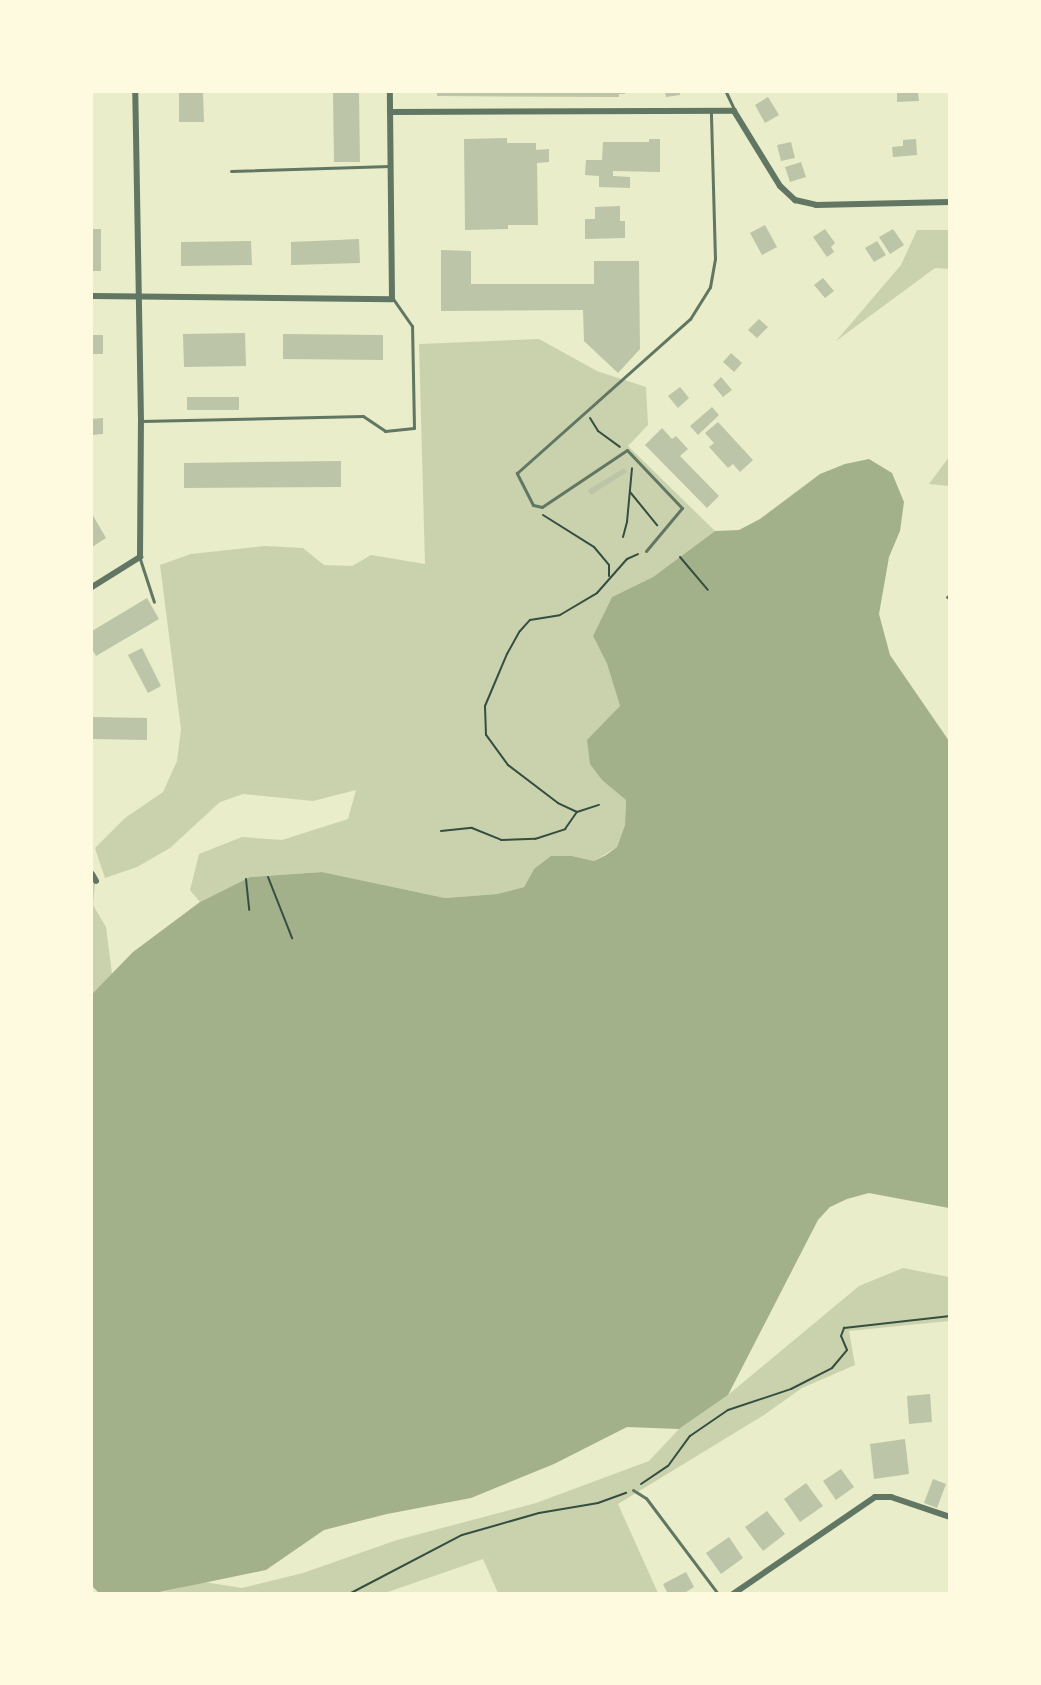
<!DOCTYPE html>
<style>
body{margin:0}
#map{position:relative;width:1041px;height:1685px;overflow:hidden;background:#e9edc9;font-family:"Open Sans",sans-serif}
div>[style]{position:absolute}
.green>*{inset:0;background:#cad2ad}
.water>*{inset:0;background:#a3b18a}
.building>*{inset:0;background:#bcc5a7}
.path>*{height:2px;margin:-1px;padding:0 1px;transform-origin:1px;border-radius:1px;background:#344e41}
.service>*{height:3px;margin:-1.5px;padding:0 1.5px;transform-origin:1.5px;border-radius:1.5px;background:#617663}
.minor>*{height:6px;margin:-3px;padding:0 3px;transform-origin:3px;border-radius:3px;background:#617663}
span{translate:-50% -50%;white-space:nowrap;text-align:center;line-height:1.15;-webkit-text-stroke:4.5px #fefae0;paint-order:stroke}
.frame{position:absolute;inset:0;border:93px solid #fefae0;pointer-events:none}
</style>
<div id="map">
<div class="green">
<i style="clip-path:polygon(917px 230px,949px 230px,949px 269px,935px 268px,836px 341px,901px 265px)"></i>
<i style="clip-path:polygon(539px 339px,597px 371px,646px 387px,648px 425px,628px 446px,715px 531px,653px 577px,612px 597px,593px 636px,607px 664px,620px 706px,602px 780px,626px 799px,625px 825px,617px 847px,594px 861px,572px 856px,534px 869px,524px 887px,497px 894px,445px 898px,322px 872px,250px 877px,200px 902px,190px 890px,199px 854px,242px 837px,282px 840px,348px 819px,356px 790px,313px 801px,243px 794px,220px 802px,170px 848px,137px 867px,105px 878px,95px 848px,125px 818px,163px 792px,177px 761px,181px 729px,160px 565px,191px 554px,265px 546px,303px 548px,324px 565px,352px 566px,371px 555px,425px 564px,419px 344px)"></i>
<i style="clip-path:polygon(949px 457px,949px 486px,929px 484px)"></i>
<i style="clip-path:polygon(92px 879px,95px 885px,93px 905px,106px 927px,112px 974px,92px 994px)"></i>
<i style="clip-path:polygon(903px 1268px,949px 1277px,949px 1321px,849px 1331px,855px 1365px,802px 1388px,764px 1415px,618px 1504px,658px 1593px,498px 1593px,483px 1559px,385px 1593px,155px 1594px,204px 1582px,242px 1588px,303px 1573px,397px 1540px,536px 1503px,649px 1461px,679px 1429px,728px 1395px,859px 1286px)"></i>
</div>
<div class="water">
<i style="clip-path:polygon(869px 459px,892px 473px,904px 502px,900px 531px,889px 557px,879px 614px,890px 655px,949px 741px,949px 1208px,869px 1193px,847px 1199px,830px 1207px,818px 1220px,728px 1395px,679px 1429px,627px 1427px,554px 1464px,471px 1498px,387px 1514px,324px 1530px,266px 1570px,155px 1593px,99px 1593px,92px 1586px,92px 994px,133px 952px,200px 902px,250px 877px,322px 872px,445px 898px,497px 894px,524px 887px,534px 869px,551px 856px,572px 856px,594px 861px,606px 855px,617px 847px,625px 825px,626px 800px,602px 780px,590px 764px,587px 740px,620px 706px,607px 664px,593px 636px,612px 597px,653px 577px,715px 531px,739px 530px,760px 519px,820px 474px,845px 464px)"></i>
</div>
<div class="building">
<i style="clip-path:polygon(179px 92px,203px 92px,204px 122px,179px 122px)"></i>
<i style="clip-path:polygon(359px 92px,360px 162px,334px 162px,333px 93px)"></i>
<i style="clip-path:polygon(437px 92px,625px 92px,625px 94px,619px 94px,619px 97px,437px 96px)"></i>
<i style="clip-path:polygon(665px 92px,680px 92px,680px 95px,666px 97px)"></i>
<i style="clip-path:polygon(897px 92px,918px 92px,919px 101px,897px 102px)"></i>
<i style="clip-path:polygon(768px 97px,779px 115px,765px 123px,755px 105px)"></i>
<i style="clip-path:polygon(507px 138px,507px 143px,536px 143px,536px 150px,549px 149px,549px 162px,537px 163px,538px 225px,508px 225px,508px 229px,465px 230px,464px 139px)"></i>
<i style="clip-path:polygon(649px 139px,660px 139px,660px 172px,613px 171px,613px 176px,630px 177px,630px 188px,599px 187px,599px 176px,585px 175px,586px 160px,602px 160px,603px 142px,649px 142px)"></i>
<i style="clip-path:polygon(916px 139px,917px 155px,893px 157px,892px 147px,903px 146px,903px 140px)"></i>
<i style="clip-path:polygon(791px 142px,795px 158px,781px 161px,777px 145px)"></i>
<i style="clip-path:polygon(801px 162px,806px 177px,790px 182px,785px 167px)"></i>
<i style="clip-path:polygon(620px 206px,620px 221px,625px 221px,625px 238px,585px 239px,585px 219px,595px 219px,595px 207px)"></i>
<i style="clip-path:polygon(765px 225px,777px 247px,762px 255px,750px 233px)"></i>
<i style="clip-path:polygon(92px 229px,101px 229px,101px 271px,92px 271px)"></i>
<i style="clip-path:polygon(825px 229px,835px 243px,831px 247px,834px 252px,827px 257px,813px 237px)"></i>
<i style="clip-path:polygon(893px 229px,904px 245px,890px 254px,879px 237px)"></i>
<i style="clip-path:polygon(359px 239px,360px 263px,291px 265px,291px 242px)"></i>
<i style="clip-path:polygon(251px 241px,252px 265px,181px 266px,181px 242px)"></i>
<i style="clip-path:polygon(877px 241px,886px 255px,874px 262px,865px 248px)"></i>
<i style="clip-path:polygon(441px 250px,471px 251px,471px 284px,594px 284px,594px 261px,639px 261px,640px 349px,618px 373px,584px 341px,583px 310px,441px 311px)"></i>
<i style="clip-path:polygon(823px 278px,834px 291px,825px 298px,814px 285px)"></i>
<i style="clip-path:polygon(759px 319px,768px 327px,757px 338px,748px 330px)"></i>
<i style="clip-path:polygon(245px 333px,246px 366px,184px 367px,183px 334px)"></i>
<i style="clip-path:polygon(283px 334px,383px 335px,383px 360px,283px 359px)"></i>
<i style="clip-path:polygon(92px 335px,103px 335px,103px 354px,92px 354px)"></i>
<i style="clip-path:polygon(731px 353px,742px 363px,734px 372px,723px 362px)"></i>
<i style="clip-path:polygon(721px 377px,732px 390px,723px 397px,713px 385px)"></i>
<i style="clip-path:polygon(680px 387px,689px 398px,678px 408px,668px 396px)"></i>
<i style="clip-path:polygon(187px 397px,239px 397px,239px 410px,187px 410px)"></i>
<i style="clip-path:polygon(712px 407px,719px 415px,698px 435px,690px 426px)"></i>
<i style="clip-path:polygon(103px 418px,103px 434px,92px 435px,92px 419px)"></i>
<i style="clip-path:polygon(718px 422px,753px 460px,740px 472px,733px 464px,728px 468px,709px 447px,714px 443px,705px 433px)"></i>
<i style="clip-path:polygon(662px 428px,672px 439px,676px 436px,688px 449px,680px 456px,719px 496px,707px 508px,645px 445px)"></i>
<i style="clip-path:polygon(341px 461px,341px 487px,184px 488px,184px 463px)"></i>
<i style="clip-path:polygon(624px 468px,627px 472px,591px 495px,588px 490px)"></i>
<i style="clip-path:polygon(92px 514px,106px 538px,92px 547px)"></i>
<i style="clip-path:polygon(147px 598px,159px 619px,96px 656px,92px 649px,92px 631px)"></i>
<i style="clip-path:polygon(142px 648px,161px 686px,148px 693px,128px 655px)"></i>
<i style="clip-path:polygon(92px 717px,147px 718px,147px 740px,92px 739px)"></i>
<i style="clip-path:polygon(930px 1394px,932px 1422px,909px 1424px,907px 1396px)"></i>
<i style="clip-path:polygon(905px 1439px,909px 1474px,874px 1479px,870px 1444px)"></i>
<i style="clip-path:polygon(841px 1469px,854px 1487px,836px 1500px,823px 1481px)"></i>
<i style="clip-path:polygon(933px 1479px,946px 1484px,937px 1508px,924px 1503px)"></i>
<i style="clip-path:polygon(806px 1483px,823px 1506px,800px 1522px,784px 1499px)"></i>
<i style="clip-path:polygon(767px 1511px,785px 1534px,763px 1551px,745px 1527px)"></i>
<i style="clip-path:polygon(729px 1537px,743px 1558px,721px 1574px,706px 1553px)"></i>
<i style="clip-path:polygon(686px 1572px,694px 1587px,683px 1594px,668px 1594px,663px 1584px)"></i>
</div>
<div class="path">
<i style="left:590px;top:418px;width:15px;rotate:58deg"></i>
<i style="left:598px;top:431px;width:27px;rotate:36deg"></i>
<i style="left:630px;top:492px;width:43px;rotate:50.7deg"></i>
<i style="left:543px;top:515px;width:60px;rotate:32.1deg"></i>
<i style="left:594px;top:547px;width:23px;rotate:50deg"></i>
<i style="left:609px;top:565px;width:11px;rotate:90deg"></i>
<i style="left:623px;top:537px;width:16px;rotate:-75deg"></i>
<i style="left:627px;top:522px;width:54px;rotate:-84.7deg"></i>
<i style="left:680px;top:557px;width:43px;rotate:49.7deg"></i>
<i style="left:577px;top:812px;width:23px;rotate:-18deg"></i>
<i style="left:441px;top:831px;width:31px;rotate:-6deg"></i>
<i style="left:472px;top:828px;width:31px;rotate:22deg"></i>
<i style="left:501px;top:840px;width:34px;rotate:-2deg"></i>
<i style="left:535px;top:839px;width:32px;rotate:-18deg"></i>
<i style="left:565px;top:829px;width:21px;rotate:-55deg"></i>
<i style="left:577px;top:812px;width:21px;rotate:-155deg"></i>
<i style="left:558px;top:803px;width:63px;rotate:-142.8deg"></i>
<i style="left:508px;top:765px;width:37px;rotate:-126deg"></i>
<i style="left:486px;top:735px;width:29px;rotate:-92deg"></i>
<i style="left:485px;top:706px;width:56px;rotate:-67.1deg"></i>
<i style="left:507px;top:654px;width:26px;rotate:-61deg"></i>
<i style="left:520px;top:631px;width:15px;rotate:-48deg"></i>
<i style="left:530px;top:620px;width:30px;rotate:-9deg"></i>
<i style="left:560px;top:615px;width:43px;rotate:-30.7deg"></i>
<i style="left:597px;top:593px;width:45px;rotate:-48.6deg"></i>
<i style="left:627px;top:559px;width:12px;rotate:-24deg"></i>
<i style="left:268px;top:877px;width:66px;rotate:68.5deg"></i>
<i style="left:246px;top:879px;width:31px;rotate:84deg"></i>
<i style="left:641px;top:1484px;width:32px;rotate:-34deg"></i>
<i style="left:668px;top:1466px;width:37px;rotate:-54deg"></i>
<i style="left:690px;top:1436px;width:46px;rotate:-34.4deg"></i>
<i style="left:728px;top:1410px;width:66px;rotate:-18.4deg"></i>
<i style="left:791px;top:1389px;width:46px;rotate:-27.1deg"></i>
<i style="left:832px;top:1368px;width:23px;rotate:-50deg"></i>
<i style="left:847px;top:1350px;width:15px;rotate:-113deg"></i>
<i style="left:841px;top:1336px;width:9px;rotate:-69deg"></i>
<i style="left:844px;top:1328px;width:107px;rotate:-6.5deg"></i>
<i style="left:349px;top:1594px;width:127px;rotate:-27.6deg"></i>
<i style="left:462px;top:1535px;width:80px;rotate:-15.9deg"></i>
<i style="left:539px;top:1513px;width:60px;rotate:-9.6deg"></i>
<i style="left:598px;top:1503px;width:30px;rotate:-20deg"></i>
</div>
<div class="service">
<i style="left:726px;top:92px;width:19px;rotate:65deg"></i>
<i style="left:231px;top:171px;width:159px;rotate:-1.8deg"></i>
<i style="left:141px;top:421px;width:222px;rotate:-1.3deg"></i>
<i style="left:363px;top:416px;width:27px;rotate:34deg"></i>
<i style="left:385px;top:431px;width:29px;rotate:-6deg"></i>
<i style="left:414px;top:428px;width:102px;rotate:-91.1deg"></i>
<i style="left:412px;top:326px;width:33px;rotate:-125deg"></i>
<i style="left:646px;top:551px;width:56px;rotate:-50.1deg"></i>
<i style="left:682px;top:508px;width:80px;rotate:-133.5deg"></i>
<i style="left:627px;top:450px;width:102px;rotate:146.2deg"></i>
<i style="left:542px;top:507px;width:9px;rotate:-167deg"></i>
<i style="left:533px;top:505px;width:36px;rotate:-117deg"></i>
<i style="left:517px;top:473px;width:232px;rotate:-41.7deg"></i>
<i style="left:690px;top:319px;width:38px;rotate:-58deg"></i>
<i style="left:710px;top:287px;width:28px;rotate:-80deg"></i>
<i style="left:715px;top:259px;width:147px;rotate:-91.6deg"></i>
<i style="left:140px;top:559px;width:45px;rotate:72deg"></i>
<i style="left:947px;top:597px;width:4px;rotate:-34deg"></i>
<i style="left:633px;top:1490px;width:15px;rotate:32deg"></i>
<i style="left:646px;top:1498px;width:120px;rotate:53.1deg"></i>
</div>
<div class="minor">
<i style="left:390px;top:112px;width:344px;rotate:-0.2deg"></i>
<i style="left:734px;top:111px;width:88px;rotate:58.5deg"></i>
<i style="left:780px;top:186px;width:21px;rotate:43deg"></i>
<i style="left:795px;top:200px;width:22px;rotate:13deg"></i>
<i style="left:816px;top:205px;width:134px;rotate:-1.3deg"></i>
<i style="left:92px;top:296px;width:300px;rotate:0.6deg"></i>
<i style="left:392px;top:299px;width:207px;rotate:-90.6deg"></i>
<i style="left:92px;top:587px;width:57px;rotate:-32deg"></i>
<i style="left:140px;top:557px;width:136px;rotate:-89.6deg"></i>
<i style="left:141px;top:421px;width:329px;rotate:-91deg"></i>
<i style="left:92px;top:874px;width:8px;rotate:60deg"></i>
<i style="left:733px;top:1594px;width:172px;rotate:-34.3deg"></i>
<i style="left:875px;top:1497px;width:16px"></i>
<i style="left:891px;top:1497px;width:62px;rotate:18.7deg"></i>
</div>
<div class="frame"></div>
</div>
